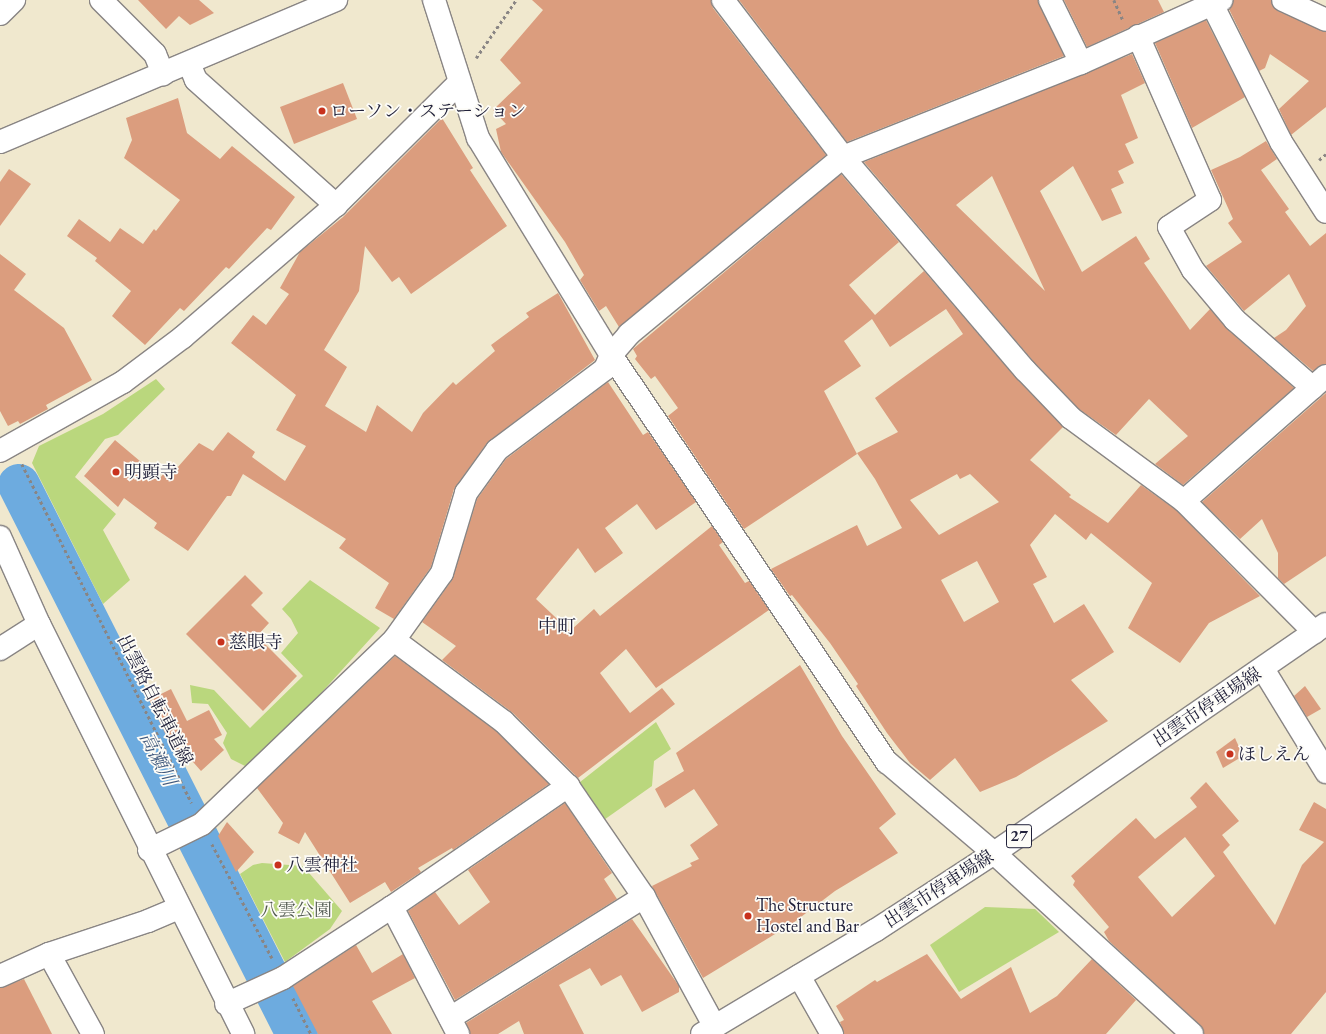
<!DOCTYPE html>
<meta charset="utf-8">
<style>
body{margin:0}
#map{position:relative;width:1326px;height:1034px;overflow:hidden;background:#f0e8ce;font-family:"EB Garamond","Noto Serif JP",serif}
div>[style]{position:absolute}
.green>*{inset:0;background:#bad77d}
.river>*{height:42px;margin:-21px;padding:0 21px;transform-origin:21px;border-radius:21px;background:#6dabdf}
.building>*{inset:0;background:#db9d7e}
.path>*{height:2.5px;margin-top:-1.25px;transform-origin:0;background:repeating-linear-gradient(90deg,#898584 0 3px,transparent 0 6px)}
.roads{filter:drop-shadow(1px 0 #898584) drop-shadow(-1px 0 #898584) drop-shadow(0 1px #898584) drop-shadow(0 -1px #898584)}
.minor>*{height:22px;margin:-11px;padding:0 11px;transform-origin:11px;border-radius:11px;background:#fff}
.major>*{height:22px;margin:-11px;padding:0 11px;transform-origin:11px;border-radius:11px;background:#fff}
.dots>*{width:11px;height:11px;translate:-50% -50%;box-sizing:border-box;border:2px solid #fdfcf7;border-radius:50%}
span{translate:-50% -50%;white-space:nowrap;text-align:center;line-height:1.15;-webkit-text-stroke:3.5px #fdfcf7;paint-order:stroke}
.shield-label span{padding:1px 3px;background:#fdfcf7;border:1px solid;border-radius:3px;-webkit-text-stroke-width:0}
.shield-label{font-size:17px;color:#22223b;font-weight:700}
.poi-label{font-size:18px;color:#22223b}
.left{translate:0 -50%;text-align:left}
.street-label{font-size:18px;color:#22223b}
.park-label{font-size:18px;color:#50584f}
.neighbourhood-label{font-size:19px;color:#22223b}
.water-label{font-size:19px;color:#40597d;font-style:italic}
</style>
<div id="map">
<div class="green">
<i style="clip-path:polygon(156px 379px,165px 389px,118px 435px,105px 439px,75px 477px,116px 514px,103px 530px,130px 580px,103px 604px,32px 463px,39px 446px,103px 414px)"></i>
<i style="clip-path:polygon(310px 580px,380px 628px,312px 703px,247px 767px,231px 759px,223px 743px,227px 733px,208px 704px,192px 703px,190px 685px,214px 690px,250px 728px,303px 676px,281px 653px,298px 633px,291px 619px,282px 609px)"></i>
<i style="clip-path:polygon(656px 722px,671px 749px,654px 761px,652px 786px,601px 822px,575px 786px)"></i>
<i style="clip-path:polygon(262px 863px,303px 866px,342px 911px,330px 929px,285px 962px,240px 874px,253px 865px)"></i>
<i style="clip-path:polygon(985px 907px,1035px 909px,1059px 932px,959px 992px,930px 945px)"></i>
</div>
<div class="river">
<i style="left:19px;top:485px;width:615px;rotate:63.14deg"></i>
</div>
<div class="building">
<i style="clip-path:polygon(138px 0,199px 0,214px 13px,190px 25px,179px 16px,166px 29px)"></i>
<i style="clip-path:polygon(532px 0,711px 0,713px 8px,826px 155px,619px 327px,606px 306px,599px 311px,580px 280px,584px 275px,565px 242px,501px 152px,496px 129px,506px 124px,493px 110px,521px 83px,500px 60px,543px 10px)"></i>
<i style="clip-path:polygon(739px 0,1038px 0,1064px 56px,847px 142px)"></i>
<i style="clip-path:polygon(1064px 0,1158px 0,1164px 12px,1087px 47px)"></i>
<i style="clip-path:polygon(1233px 0,1271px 0,1278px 11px,1326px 32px,1326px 107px,1291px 135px,1279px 109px,1309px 81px,1270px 54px,1265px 68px,1259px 71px,1229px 9px)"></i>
<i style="clip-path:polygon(1206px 20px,1245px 97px,1192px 128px,1155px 43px)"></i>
<i style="clip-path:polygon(evenodd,1132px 54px,1145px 83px,1121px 95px,1138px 138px,1125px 144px,1134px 163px,1118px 171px,1124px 183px,1111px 189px,1122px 213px,1102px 221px,1073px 166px,1040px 191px,1082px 272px,1136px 236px,1150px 259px,1144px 263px,1190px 330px,1210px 309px,1227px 329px,1294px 388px,1183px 485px,1155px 464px,1188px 436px,1149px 399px,1116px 435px,1079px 409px,1034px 362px,864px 162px,1132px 54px,992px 176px,1045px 291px,956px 205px,992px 176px)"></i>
<i style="clip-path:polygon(343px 83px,357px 119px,294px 144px,280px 107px)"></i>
<i style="clip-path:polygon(178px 98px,187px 133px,220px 159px,232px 146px,295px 197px,271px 230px,267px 228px,229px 269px,226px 267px,184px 311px,180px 308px,145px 345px,112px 316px,131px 291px,95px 261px,97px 258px,67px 236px,79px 219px,110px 242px,120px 228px,143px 244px,154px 229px,156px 231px,180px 200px,124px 158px,132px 140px,126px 118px)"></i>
<i style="clip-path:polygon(442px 118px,473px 168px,470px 170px,507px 226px,411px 294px,399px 277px,392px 282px,365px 246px,359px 291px,324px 350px,347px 367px,325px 406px,366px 432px,377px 405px,412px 432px,423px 413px,453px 382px,456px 385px,495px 351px,491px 345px,529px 317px,526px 313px,558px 293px,595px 360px,487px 443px,454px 489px,431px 567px,394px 619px,375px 608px,389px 583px,339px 548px,346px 539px,243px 474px,231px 496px,227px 496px,188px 551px,154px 528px,157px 523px,124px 498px,118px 507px,84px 476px,115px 440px,160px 478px,165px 472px,170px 476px,199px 443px,213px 451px,228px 432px,255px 452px,252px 457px,285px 481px,306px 446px,276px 430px,296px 395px,231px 343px,253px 315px,266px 325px,289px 294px,280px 288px,300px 252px,343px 217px)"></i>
<i style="clip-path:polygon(1266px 141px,1277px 159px,1261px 170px,1289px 209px,1285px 212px,1310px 246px,1326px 233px,1326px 364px,1313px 371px,1274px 338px,1286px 330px,1306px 306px,1289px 274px,1244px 311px,1206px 266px,1242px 242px,1228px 223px,1233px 219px,1211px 170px,1240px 157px)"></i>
<i style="clip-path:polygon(9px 169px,31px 184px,0 226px,0 182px)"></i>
<i style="clip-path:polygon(evenodd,841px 174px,899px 242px,849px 285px,875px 315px,924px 271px,1016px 378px,1063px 427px,1030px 460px,1071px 495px,1069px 497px,1108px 523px,1141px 485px,1176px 510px,1260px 596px,1209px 623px,1180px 663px,1128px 628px,1152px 583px,1091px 533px,1086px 540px,1055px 514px,1030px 545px,1047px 577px,1033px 584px,1054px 623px,1084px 604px,1114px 652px,1071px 680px,1108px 721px,1016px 777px,980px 792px,955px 758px,930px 780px,910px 763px,887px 733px,856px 686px,858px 684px,830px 643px,792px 595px,790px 596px,771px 569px,857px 525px,867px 546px,902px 528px,875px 479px,857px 453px,898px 432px,875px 398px,963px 334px,946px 309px,890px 347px,872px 319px,844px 341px,861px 366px,824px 391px,857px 454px,744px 529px,668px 416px,678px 408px,655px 376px,651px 379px,635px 359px,637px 356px,633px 349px,841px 174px,957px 474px,960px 479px,970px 474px,999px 502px,939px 535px,910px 500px,957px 474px,841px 174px,977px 561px,999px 602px,964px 622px,941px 580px,977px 561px)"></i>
<i style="clip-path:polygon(0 254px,26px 274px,14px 290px,64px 328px,92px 380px,46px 405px,48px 409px,20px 424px,18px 421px,8px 426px,0 411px)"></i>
<i style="clip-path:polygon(608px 382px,643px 435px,648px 432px,696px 502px,656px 530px,637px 504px,605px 528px,623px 553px,595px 573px,578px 548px,536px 599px,570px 631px,594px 609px,600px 616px,712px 526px,723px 542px,719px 545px,745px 583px,749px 581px,769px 610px,656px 688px,626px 649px,600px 673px,630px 713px,662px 688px,675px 704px,578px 778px,513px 713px,442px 660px,456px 646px,422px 622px,452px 580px,477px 499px,506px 459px)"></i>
<i style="clip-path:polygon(1326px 393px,1326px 556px,1284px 584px,1278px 578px,1278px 553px,1262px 519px,1240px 539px,1202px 502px)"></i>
<i style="clip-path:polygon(245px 575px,263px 593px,251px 605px,269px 623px,257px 636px,297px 676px,263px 711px,186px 634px)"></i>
<i style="clip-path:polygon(395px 656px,496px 731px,549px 784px,453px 850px,452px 848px,418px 868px,421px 872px,391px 892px,385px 882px,350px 903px,305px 832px,299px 844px,278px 833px,283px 823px,257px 788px)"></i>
<i style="clip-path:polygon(800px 665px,842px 736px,896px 814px,879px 828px,898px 853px,835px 891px,793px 923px,703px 978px,652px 886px,692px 866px,690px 863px,699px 859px,690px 845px,718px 825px,694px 789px,665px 808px,655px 789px,684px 771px,676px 753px)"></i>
<i style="clip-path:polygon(1305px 686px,1321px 709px,1307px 717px,1294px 696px)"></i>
<i style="clip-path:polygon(171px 689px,187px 721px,209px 710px,222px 735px,214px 739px,224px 750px,201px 771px,186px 754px,177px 758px,149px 700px)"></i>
<i style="clip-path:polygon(1235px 738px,1243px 756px,1223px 768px,1216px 752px)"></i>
<i style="clip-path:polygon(evenodd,1206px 782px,1239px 821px,1222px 835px,1230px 845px,1223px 852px,1275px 925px,1302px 865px,1324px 842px,1299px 830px,1314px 802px,1326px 809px,1326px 992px,1291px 1034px,1204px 1034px,1200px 1025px,1109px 941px,1104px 932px,1109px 927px,1073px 885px,1075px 881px,1071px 876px,1136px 818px,1155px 839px,1197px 807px,1190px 798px,1206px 782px,1185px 837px,1215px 876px,1172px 917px,1138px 877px,1185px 837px)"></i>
<i style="clip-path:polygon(565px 803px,612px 873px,604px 879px,617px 899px,455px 1000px,408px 911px,435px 892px,459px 925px,490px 902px,468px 870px)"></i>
<i style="clip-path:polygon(227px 822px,254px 852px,236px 872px,218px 836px)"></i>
<i style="clip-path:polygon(632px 919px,679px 986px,679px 992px,642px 1012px,621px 975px,601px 986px,590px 968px,559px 985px,584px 1034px,524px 1034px,519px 1021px,498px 1034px,470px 1034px,466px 1023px)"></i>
<i style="clip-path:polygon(356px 945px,372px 973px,403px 954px,415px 978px,372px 1001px,392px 1034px,318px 1034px,293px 986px)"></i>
<i style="clip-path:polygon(927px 954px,961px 999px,1011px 967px,1030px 1013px,1057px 996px,1092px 959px,1136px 1000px,1106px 1034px,844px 1034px,840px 1022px,844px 1020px,836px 1006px,875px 980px,877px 982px)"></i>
<i style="clip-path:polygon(24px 979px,52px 1034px,0 1034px,0 988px)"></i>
</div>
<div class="path">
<i style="left:1114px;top:0;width:22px;rotate:66deg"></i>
<i style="left:476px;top:58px;width:70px;rotate:-55.4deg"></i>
<i style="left:1319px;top:160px;width:9px;rotate:-41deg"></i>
<i style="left:22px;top:464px;width:379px;rotate:63.4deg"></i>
<i style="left:212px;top:844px;width:129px;rotate:62.2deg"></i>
<i style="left:293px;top:998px;width:40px;rotate:63.4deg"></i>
</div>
<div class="roads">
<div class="minor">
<i style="left:101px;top:0;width:76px;rotate:45deg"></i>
<i style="left:155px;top:54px;width:22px;rotate:68deg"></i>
<i style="left:434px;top:0;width:145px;rotate:72.3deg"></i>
<i style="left:478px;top:138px;width:255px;rotate:58.5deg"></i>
<i style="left:611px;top:355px;width:492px;rotate:55.9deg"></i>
<i style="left:887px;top:762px;width:140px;rotate:40.4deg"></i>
<i style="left:994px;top:853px;width:268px;rotate:42.4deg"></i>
<i style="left:723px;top:0;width:198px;rotate:52.6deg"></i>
<i style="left:843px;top:157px;width:280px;rotate:49.5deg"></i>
<i style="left:1025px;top:370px;width:66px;rotate:46.2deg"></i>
<i style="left:1071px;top:418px;width:140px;rotate:36.3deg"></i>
<i style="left:1184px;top:501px;width:185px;rotate:45.2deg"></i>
<i style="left:1050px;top:0;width:70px;rotate:63.8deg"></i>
<i style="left:1283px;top:0;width:47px;rotate:24.9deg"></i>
<i style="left:1212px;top:4px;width:154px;rotate:63.4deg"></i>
<i style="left:1281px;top:142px;width:83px;rotate:57.3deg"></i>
<i style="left:0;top:14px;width:20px;rotate:-45deg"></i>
<i style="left:1138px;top:36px;width:179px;rotate:66.3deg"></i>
<i style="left:1210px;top:200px;width:49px;rotate:146.6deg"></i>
<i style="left:1169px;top:227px;width:49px;rotate:60.8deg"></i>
<i style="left:1193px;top:270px;width:65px;rotate:50deg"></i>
<i style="left:1235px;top:320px;width:103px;rotate:41.1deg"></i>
<i style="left:189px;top:63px;width:18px;rotate:68deg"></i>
<i style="left:196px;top:80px;width:188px;rotate:41.8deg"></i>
<i style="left:0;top:142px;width:365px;rotate:-22.9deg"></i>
<i style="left:0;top:451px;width:141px;rotate:-29.3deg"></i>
<i style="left:123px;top:382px;width:75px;rotate:-36.9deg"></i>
<i style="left:183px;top:337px;width:202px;rotate:-40.8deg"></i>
<i style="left:336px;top:205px;width:173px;rotate:-44.8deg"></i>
<i style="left:1184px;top:501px;width:189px;rotate:-41.4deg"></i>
<i style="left:0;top:537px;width:95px;rotate:65.9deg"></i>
<i style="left:39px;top:624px;width:458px;rotate:63.5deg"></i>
<i style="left:394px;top:640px;width:137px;rotate:36.7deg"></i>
<i style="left:504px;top:722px;width:91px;rotate:45deg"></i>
<i style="left:568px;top:786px;width:135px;rotate:55.6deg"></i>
<i style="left:644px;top:897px;width:148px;rotate:61.4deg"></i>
<i style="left:0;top:649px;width:46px;rotate:-32.7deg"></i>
<i style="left:1263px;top:669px;width:121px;rotate:58.5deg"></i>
<i style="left:149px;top:850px;width:59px;rotate:-26.1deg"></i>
<i style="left:202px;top:824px;width:266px;rotate:-43.8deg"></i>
<i style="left:394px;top:640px;width:82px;rotate:-54.4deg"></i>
<i style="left:442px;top:573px;width:84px;rotate:-73.3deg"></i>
<i style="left:466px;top:493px;width:53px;rotate:-54.2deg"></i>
<i style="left:497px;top:450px;width:135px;rotate:-36.9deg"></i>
<i style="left:605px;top:369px;width:15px;rotate:-67deg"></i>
<i style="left:611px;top:355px;width:28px;rotate:-49deg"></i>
<i style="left:629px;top:334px;width:278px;rotate:-39.6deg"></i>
<i style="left:843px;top:157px;width:256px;rotate:-21.6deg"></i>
<i style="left:1081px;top:63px;width:154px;rotate:-24.2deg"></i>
<i style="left:392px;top:907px;width:143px;rotate:62.5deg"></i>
<i style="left:49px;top:954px;width:91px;rotate:61.2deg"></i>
<i style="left:0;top:976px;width:54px;rotate:-24.2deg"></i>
<i style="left:49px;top:954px;width:104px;rotate:-18.4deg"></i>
<i style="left:148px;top:921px;width:33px;rotate:-23deg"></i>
<i style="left:799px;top:976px;width:67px;rotate:60.4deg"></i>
<i style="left:226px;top:1004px;width:63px;rotate:-24.5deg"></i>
<i style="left:283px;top:978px;width:130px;rotate:-33.1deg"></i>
<i style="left:392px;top:907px;width:214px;rotate:-34.5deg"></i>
<i style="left:450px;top:1018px;width:229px;rotate:-32deg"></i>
</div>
<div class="major">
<i style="left:702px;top:1034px;width:203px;rotate:-30.9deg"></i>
<i style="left:876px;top:930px;width:141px;rotate:-33.1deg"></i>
<i style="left:994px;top:853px;width:403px;rotate:-34.6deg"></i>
</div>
</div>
<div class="dots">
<i style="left:322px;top:111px;background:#c8321e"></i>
<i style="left:116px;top:472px;background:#c8321e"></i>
<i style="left:221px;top:642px;background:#c8321e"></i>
<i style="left:1230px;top:754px;background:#c8321e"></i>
<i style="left:278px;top:865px;background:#c8321e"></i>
<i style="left:748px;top:916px;background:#c8321e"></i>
</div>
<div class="shield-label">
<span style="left:1019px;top:836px">27</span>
</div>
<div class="poi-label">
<span class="left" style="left:330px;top:111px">ローソン・ステーション</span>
<span class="left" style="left:124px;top:472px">明顕寺</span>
<span class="left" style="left:229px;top:642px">慈眼寺</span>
<span class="left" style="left:1238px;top:754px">ほしえん</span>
<span class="left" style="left:286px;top:865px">八雲神社</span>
<span class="left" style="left:756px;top:916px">The Structure<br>Hostel and Bar</span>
</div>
<div class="street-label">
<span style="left:155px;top:700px;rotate:63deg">出雲路自転車道線</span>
<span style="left:1207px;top:707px;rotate:-34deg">出雲市停車場線</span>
<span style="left:939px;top:889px;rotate:-33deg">出雲市停車場線</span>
</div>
<div class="park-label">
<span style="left:296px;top:910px">八雲公園</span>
</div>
<div class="neighbourhood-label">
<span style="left:557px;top:627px">中町</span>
</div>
<div class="water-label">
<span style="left:158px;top:759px;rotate:63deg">高瀬川</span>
</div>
</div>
